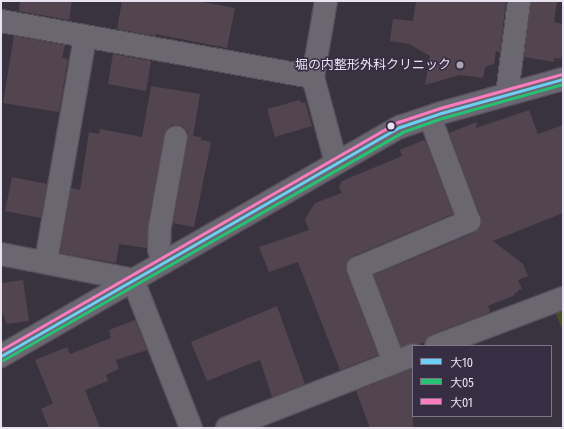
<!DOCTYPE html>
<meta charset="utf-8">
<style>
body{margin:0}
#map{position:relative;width:564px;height:429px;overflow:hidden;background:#39333f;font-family:"Fira Sans Condensed","Noto Sans JP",sans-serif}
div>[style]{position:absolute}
.green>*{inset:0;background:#425122}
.building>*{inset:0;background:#534550}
.roads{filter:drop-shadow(1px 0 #554f5a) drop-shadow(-1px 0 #554f5a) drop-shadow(0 1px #554f5a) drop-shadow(0 -1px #554f5a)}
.minor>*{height:22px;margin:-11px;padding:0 11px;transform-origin:11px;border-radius:11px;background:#6b6770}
.secondary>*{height:22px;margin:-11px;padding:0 11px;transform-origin:11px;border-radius:11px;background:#6b6770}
.bus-1>*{height:3px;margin:-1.5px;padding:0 1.5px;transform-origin:1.5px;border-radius:1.5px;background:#6bcff6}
.bus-2>*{height:3px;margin:-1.5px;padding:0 1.5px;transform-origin:1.5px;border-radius:1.5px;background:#26c172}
.bus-3>*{height:3px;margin:-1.5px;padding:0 1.5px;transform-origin:1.5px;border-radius:1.5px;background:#fe7ac1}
.dots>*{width:11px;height:11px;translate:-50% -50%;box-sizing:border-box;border:2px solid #382e44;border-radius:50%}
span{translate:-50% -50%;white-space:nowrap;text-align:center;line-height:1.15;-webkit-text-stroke:3px #382e44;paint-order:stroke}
.poi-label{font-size:13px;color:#e9e2f1}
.right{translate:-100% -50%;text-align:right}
.frame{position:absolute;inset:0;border:2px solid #e9e2f1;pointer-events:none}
.legend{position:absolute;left:412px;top:345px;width:140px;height:72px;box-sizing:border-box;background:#382e44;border:1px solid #7f7689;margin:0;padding:5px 7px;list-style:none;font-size:12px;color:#e9e2f1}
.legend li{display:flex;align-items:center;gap:8px;height:20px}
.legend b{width:20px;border:1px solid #7f7689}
</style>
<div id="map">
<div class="green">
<i style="clip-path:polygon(563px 308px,563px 332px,555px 311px)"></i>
</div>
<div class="building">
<i style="clip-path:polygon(20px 1px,72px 1px,69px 20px,19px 11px)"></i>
<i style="clip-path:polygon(122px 1px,197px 1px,235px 8px,227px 48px,156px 34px,155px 36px,117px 29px)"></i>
<i style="clip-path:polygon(416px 1px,506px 1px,500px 52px,496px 51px,494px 64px,485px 67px,483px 78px,460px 75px,425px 85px,430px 56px,409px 44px,390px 41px,393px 19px,413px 21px)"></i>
<i style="clip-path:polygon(531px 1px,557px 1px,554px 22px,563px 24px,563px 48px,561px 59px,554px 58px,554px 62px,524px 57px)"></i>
<i style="clip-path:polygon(14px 36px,65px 45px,62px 58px,68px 59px,59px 112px,3px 103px)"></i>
<i style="clip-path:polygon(113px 54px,151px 61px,146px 91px,108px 84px)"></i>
<i style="clip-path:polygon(151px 86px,200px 94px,193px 136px,201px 137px,201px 140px,211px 142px,194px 227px,173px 223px,188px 139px,188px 132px,184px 127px,178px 125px,172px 125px,167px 129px,164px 135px,148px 224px,147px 248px,119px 244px,116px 263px,60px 253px,71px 188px,80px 190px,89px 132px,99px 134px,100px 129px,142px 137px)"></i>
<i style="clip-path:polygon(300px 100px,301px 103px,305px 102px,312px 126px,275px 137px,267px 109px)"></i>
<i style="clip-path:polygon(529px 110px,538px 134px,563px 125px,563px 213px,493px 241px,523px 264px,528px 276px,518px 280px,522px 289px,518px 290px,518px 292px,514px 294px,515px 295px,488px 306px,490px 311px,488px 313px,432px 334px,425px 342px,419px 344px,414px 343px,401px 346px,374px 275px,474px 233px,479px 229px,481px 223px,481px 217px,449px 133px,477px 122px,476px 128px)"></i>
<i style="clip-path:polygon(424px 140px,426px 142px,453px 214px,353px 256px,348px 261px,346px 267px,346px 272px,378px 355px,340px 370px,298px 262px,269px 272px,259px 247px,309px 230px,305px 219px,315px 203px,342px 193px,339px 187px,342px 181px,402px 156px,400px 150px)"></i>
<i style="clip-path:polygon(12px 177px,47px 184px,41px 218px,5px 211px)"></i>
<i style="clip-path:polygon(23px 280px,29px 321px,7px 324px,1px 310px,1px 283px)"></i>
<i style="clip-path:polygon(277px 306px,305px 384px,272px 397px,260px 360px,207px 381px,191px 342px)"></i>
<i style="clip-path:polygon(135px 320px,147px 350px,116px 360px,119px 369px,106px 375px,108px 381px,85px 390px,100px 428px,49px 428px,41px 409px,53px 403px,35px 360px,67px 347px,70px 354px,111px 338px,109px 330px)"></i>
<i style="clip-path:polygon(413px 368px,413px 428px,370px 428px,356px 391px)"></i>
</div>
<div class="roads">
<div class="minor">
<i style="left:326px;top:1px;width:77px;rotate:99.7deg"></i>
<i style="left:313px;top:77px;width:89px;rotate:75deg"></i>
<i style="left:1px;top:21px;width:317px;rotate:10.2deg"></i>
<i style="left:507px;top:94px;width:94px;rotate:-82.6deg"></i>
<i style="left:1px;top:254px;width:135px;rotate:11.1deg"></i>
<i style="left:133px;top:280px;width:159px;rotate:68.6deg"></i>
<i style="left:46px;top:261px;width:227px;rotate:-80.1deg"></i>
<i style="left:163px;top:263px;width:15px;rotate:-106deg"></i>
<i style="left:159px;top:249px;width:23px;rotate:-88deg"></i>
<i style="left:160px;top:226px;width:90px;rotate:-79.8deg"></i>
<i style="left:436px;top:346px;width:136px;rotate:-20.7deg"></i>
<i style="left:394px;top:362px;width:101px;rotate:-111deg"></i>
<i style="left:358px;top:268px;width:121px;rotate:-22.9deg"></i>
<i style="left:469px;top:221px;width:111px;rotate:-110.6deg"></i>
<i style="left:227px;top:428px;width:200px;rotate:-21.4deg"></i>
</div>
<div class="secondary">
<i style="left:1px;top:356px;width:460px;rotate:-29.9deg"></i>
<i style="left:400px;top:127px;width:43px;rotate:-18.9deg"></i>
<i style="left:441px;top:113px;width:127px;rotate:-15.6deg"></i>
</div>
</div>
<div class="bus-1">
<i style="left:1px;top:356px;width:460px;rotate:-29.9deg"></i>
<i style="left:400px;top:127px;width:43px;rotate:-18.9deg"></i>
<i style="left:441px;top:113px;width:127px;rotate:-15.6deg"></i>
</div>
<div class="bus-2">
<i style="left:3px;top:360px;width:460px;rotate:-29.7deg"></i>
<i style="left:402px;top:132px;width:42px;rotate:-19.3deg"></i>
<i style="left:442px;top:118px;width:126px;rotate:-15.7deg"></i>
</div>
<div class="bus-3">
<i style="left:1px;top:350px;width:458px;rotate:-29.9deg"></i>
<i style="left:398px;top:122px;width:44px;rotate:-18.4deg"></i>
<i style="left:440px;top:108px;width:127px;rotate:-15.6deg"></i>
</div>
<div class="dots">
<i style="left:460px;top:65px;background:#aba5b3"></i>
<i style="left:391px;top:126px;background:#e9e2f1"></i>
</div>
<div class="poi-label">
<span class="right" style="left:451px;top:65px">堀の内整形外科クリニック</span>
</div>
<div class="frame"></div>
<ul class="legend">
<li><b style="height:5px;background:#6bcff6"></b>大10</li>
<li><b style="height:5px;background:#26c172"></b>大05</li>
<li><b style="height:5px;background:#fe7ac1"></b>大01</li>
</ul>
</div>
